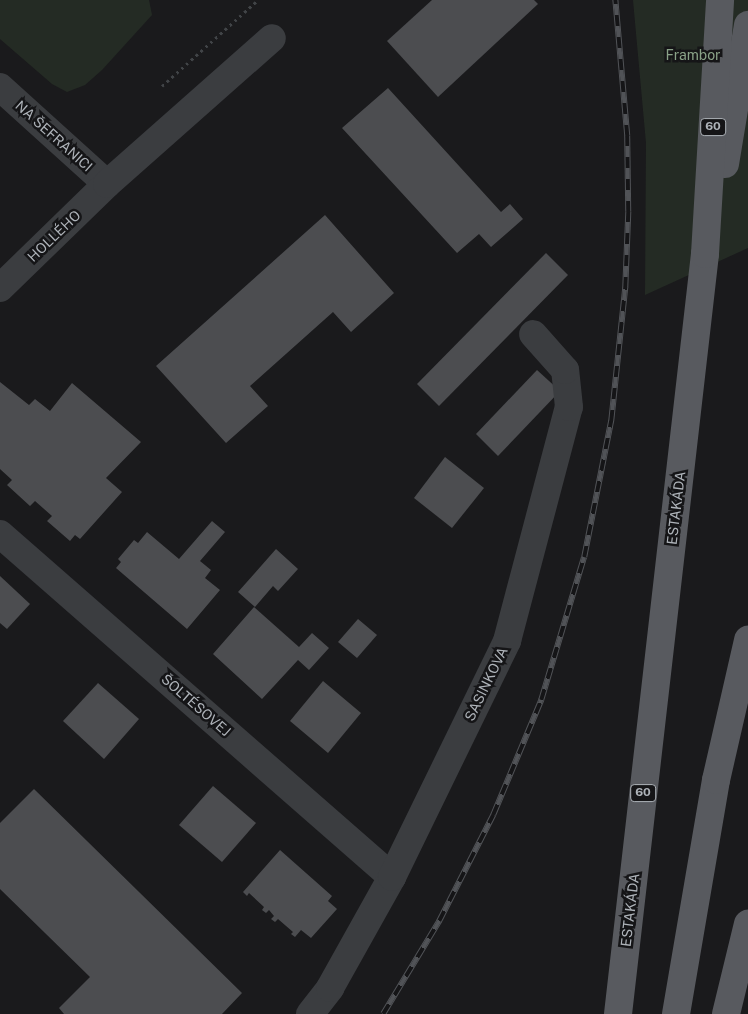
<!DOCTYPE html>
<meta charset="utf-8">
<style>
body{margin:0}
#map{position:relative;width:748px;height:1014px;overflow:hidden;background:#1a1a1c;font-family:"Public Sans",sans-serif}
div>[style]{position:absolute}
.green>*{inset:0;background:#242b24}
.building>*{inset:0;background:#4c4d50}
.path>*{height:3px;margin-top:-1.5px;transform-origin:0;background:repeating-linear-gradient(90deg,#414447 0 2.5px,transparent 0 6.5px)}
.minor>*{height:28px;margin:-14px;padding:0 14px;transform-origin:14px;border-radius:14px;background:#3b3d40}
.major>*{height:28px;margin:-14px;padding:0 14px;transform-origin:14px;border-radius:14px;background:#585a5f}
.rail>*{height:5.5px;margin-top:-2.75px;transform-origin:0;background:repeating-linear-gradient(90deg,#151517 0 11px,#515357 0 22px);box-sizing:border-box;border-block:1px solid #515357}
.major-bridge>*{height:28px;margin:-14px;padding:0 14px;transform-origin:14px;border-radius:14px;background:#585a5f}
span{translate:-50% -50%;white-space:nowrap;text-align:center;line-height:1.15;-webkit-text-stroke:5px #151517;paint-order:stroke}
.shield-label span{padding:1px 4px;background:#151517;border:1px solid;border-radius:4px;-webkit-text-stroke-width:0}
.shield-label{font-size:12px;color:#aeb3b9;font-weight:700}
.park-label{font-size:14px;color:#8aa288}
.street-label{font-size:14px;color:#aeb3b9}
</style>
<div id="map">
<div class="green">
<i style="clip-path:polygon(0 0,149px 0,152px 15px,102px 70px,85px 85px,67px 92px,52px 84px,0 39px)"></i>
<i style="clip-path:polygon(633px 0,748px 0,748px 248px,645px 295px,646px 143px)"></i>
</div>
<div class="building">
<i style="clip-path:polygon(432px 0,534px 0,538px 4px,438px 97px,387px 41px)"></i>
<i style="clip-path:polygon(388px 88px,501px 212px,510px 204px,523px 219px,491px 247px,479px 234px,457px 253px,342px 128px)"></i>
<i style="clip-path:polygon(325px 215px,394px 293px,351px 332px,333px 312px,250px 386px,268px 406px,226px 443px,156px 366px)"></i>
<i style="clip-path:polygon(546px 253px,568px 275px,439px 406px,417px 384px)"></i>
<i style="clip-path:polygon(537px 370px,560px 391px,498px 456px,476px 434px)"></i>
<i style="clip-path:polygon(0 382px,29px 405px,35px 399px,50px 411px,72px 383px,141px 442px,106px 478px,122px 492px,80px 539px,75px 535px,70px 541px,47px 521px,52px 516px,35px 501px,30px 506px,7px 485px,12px 480px,0 469px)"></i>
<i style="clip-path:polygon(445px 457px,484px 488px,452px 528px,414px 498px)"></i>
<i style="clip-path:polygon(212px 521px,225px 532px,200px 561px,211px 570px,205px 578px,220px 590px,187px 629px,116px 568px,121px 562px,118px 559px,134px 540px,138px 543px,147px 532px,179px 559px)"></i>
<i style="clip-path:polygon(276px 549px,298px 569px,278px 591px,273px 586px,255px 607px,238px 592px)"></i>
<i style="clip-path:polygon(0 576px,30px 604px,7px 629px,0 623px)"></i>
<i style="clip-path:polygon(254px 607px,299px 647px,312px 633px,329px 648px,309px 670px,298px 660px,262px 699px,213px 654px)"></i>
<i style="clip-path:polygon(358px 619px,377px 635px,357px 658px,338px 642px)"></i>
<i style="clip-path:polygon(323px 681px,361px 713px,328px 753px,290px 721px)"></i>
<i style="clip-path:polygon(98px 683px,139px 719px,104px 759px,63px 721px)"></i>
<i style="clip-path:polygon(213px 786px,256px 823px,222px 862px,179px 825px)"></i>
<i style="clip-path:polygon(34px 789px,242px 993px,222px 1014px,64px 1014px,59px 1008px,90px 977px,0 889px,0 823px)"></i>
<i style="clip-path:polygon(280px 850px,332px 896px,328px 901px,337px 909px,311px 938px,301px 930px,295px 937px,291px 934px,293px 932px,278px 919px,275px 922px,271px 919px,274px 916px,269px 910px,266px 913px,262px 910px,264px 907px,249px 893px,247px 896px,243px 892px)"></i>
</div>
<div class="path">
<i style="left:162px;top:86px;width:129px;rotate:-41.9deg"></i>
</div>
<div class="minor">
<i style="left:0;top:87px;width:144px;rotate:42.2deg"></i>
<i style="left:0;top:288px;width:149px;rotate:-44.2deg"></i>
<i style="left:107px;top:184px;width:220px;rotate:-41.5deg"></i>
<i style="left:0;top:534px;width:521px;rotate:41.19deg"></i>
<i style="left:310px;top:1014px;width:33px;rotate:-52deg"></i>
<i style="left:330px;top:988px;width:127px;rotate:-60.8deg"></i>
<i style="left:392px;top:877px;width:263px;rotate:-64deg"></i>
<i style="left:507px;top:641px;width:242px;rotate:-75.2deg"></i>
<i style="left:569px;top:407px;width:37px;rotate:-96deg"></i>
<i style="left:565px;top:370px;width:48px;rotate:-131.6deg"></i>
</div>
<div class="major">
<i style="left:725px;top:164px;width:141px;rotate:-80.6deg"></i>
<i style="left:618px;top:1014px;width:765px;rotate:-83.47deg"></i>
<i style="left:705px;top:254px;width:254px;rotate:-86.6deg"></i>
<i style="left:726px;top:1014px;width:93px;rotate:-76.3deg"></i>
</div>
<div class="rail">
<i style="left:383px;top:1014px;width:109px;rotate:-58.9deg"></i>
<i style="left:439px;top:921px;width:119px;rotate:-63deg"></i>
<i style="left:493px;top:815px;width:125px;rotate:-67.3deg"></i>
<i style="left:541px;top:700px;width:149px;rotate:-73.3deg"></i>
<i style="left:584px;top:557px;width:139px;rotate:-78.8deg"></i>
<i style="left:611px;top:421px;width:134px;rotate:-84deg"></i>
<i style="left:625px;top:288px;width:76px;rotate:-87.7deg"></i>
<i style="left:628px;top:212px;width:76px;rotate:-90.8deg"></i>
<i style="left:627px;top:136px;width:137px;rotate:-95deg"></i>
</div>
<div class="major-bridge">
<i style="left:676px;top:1014px;width:237px;rotate:-80.3deg"></i>
<i style="left:716px;top:780px;width:144px;rotate:-77.1deg"></i>
</div>
<div class="shield-label">
<span style="left:713px;top:127px">60</span>
<span style="left:643px;top:793px">60</span>
</div>
<div class="park-label">
<span style="left:693px;top:55px">Frambor</span>
</div>
<div class="street-label">
<span style="left:54px;top:136px;rotate:42deg">NA ŠEFRANICI</span>
<span style="left:54px;top:236px;rotate:-44deg">HOLLÉHO</span>
<span style="left:676px;top:508px;rotate:-83deg">ESTAKÁDA</span>
<span style="left:486px;top:684px;rotate:-64deg">SASINKOVA</span>
<span style="left:196px;top:705px;rotate:41deg">ŠOLTÉSOVEJ</span>
<span style="left:630px;top:910px;rotate:-83deg">ESTAKÁDA</span>
</div>
</div>
